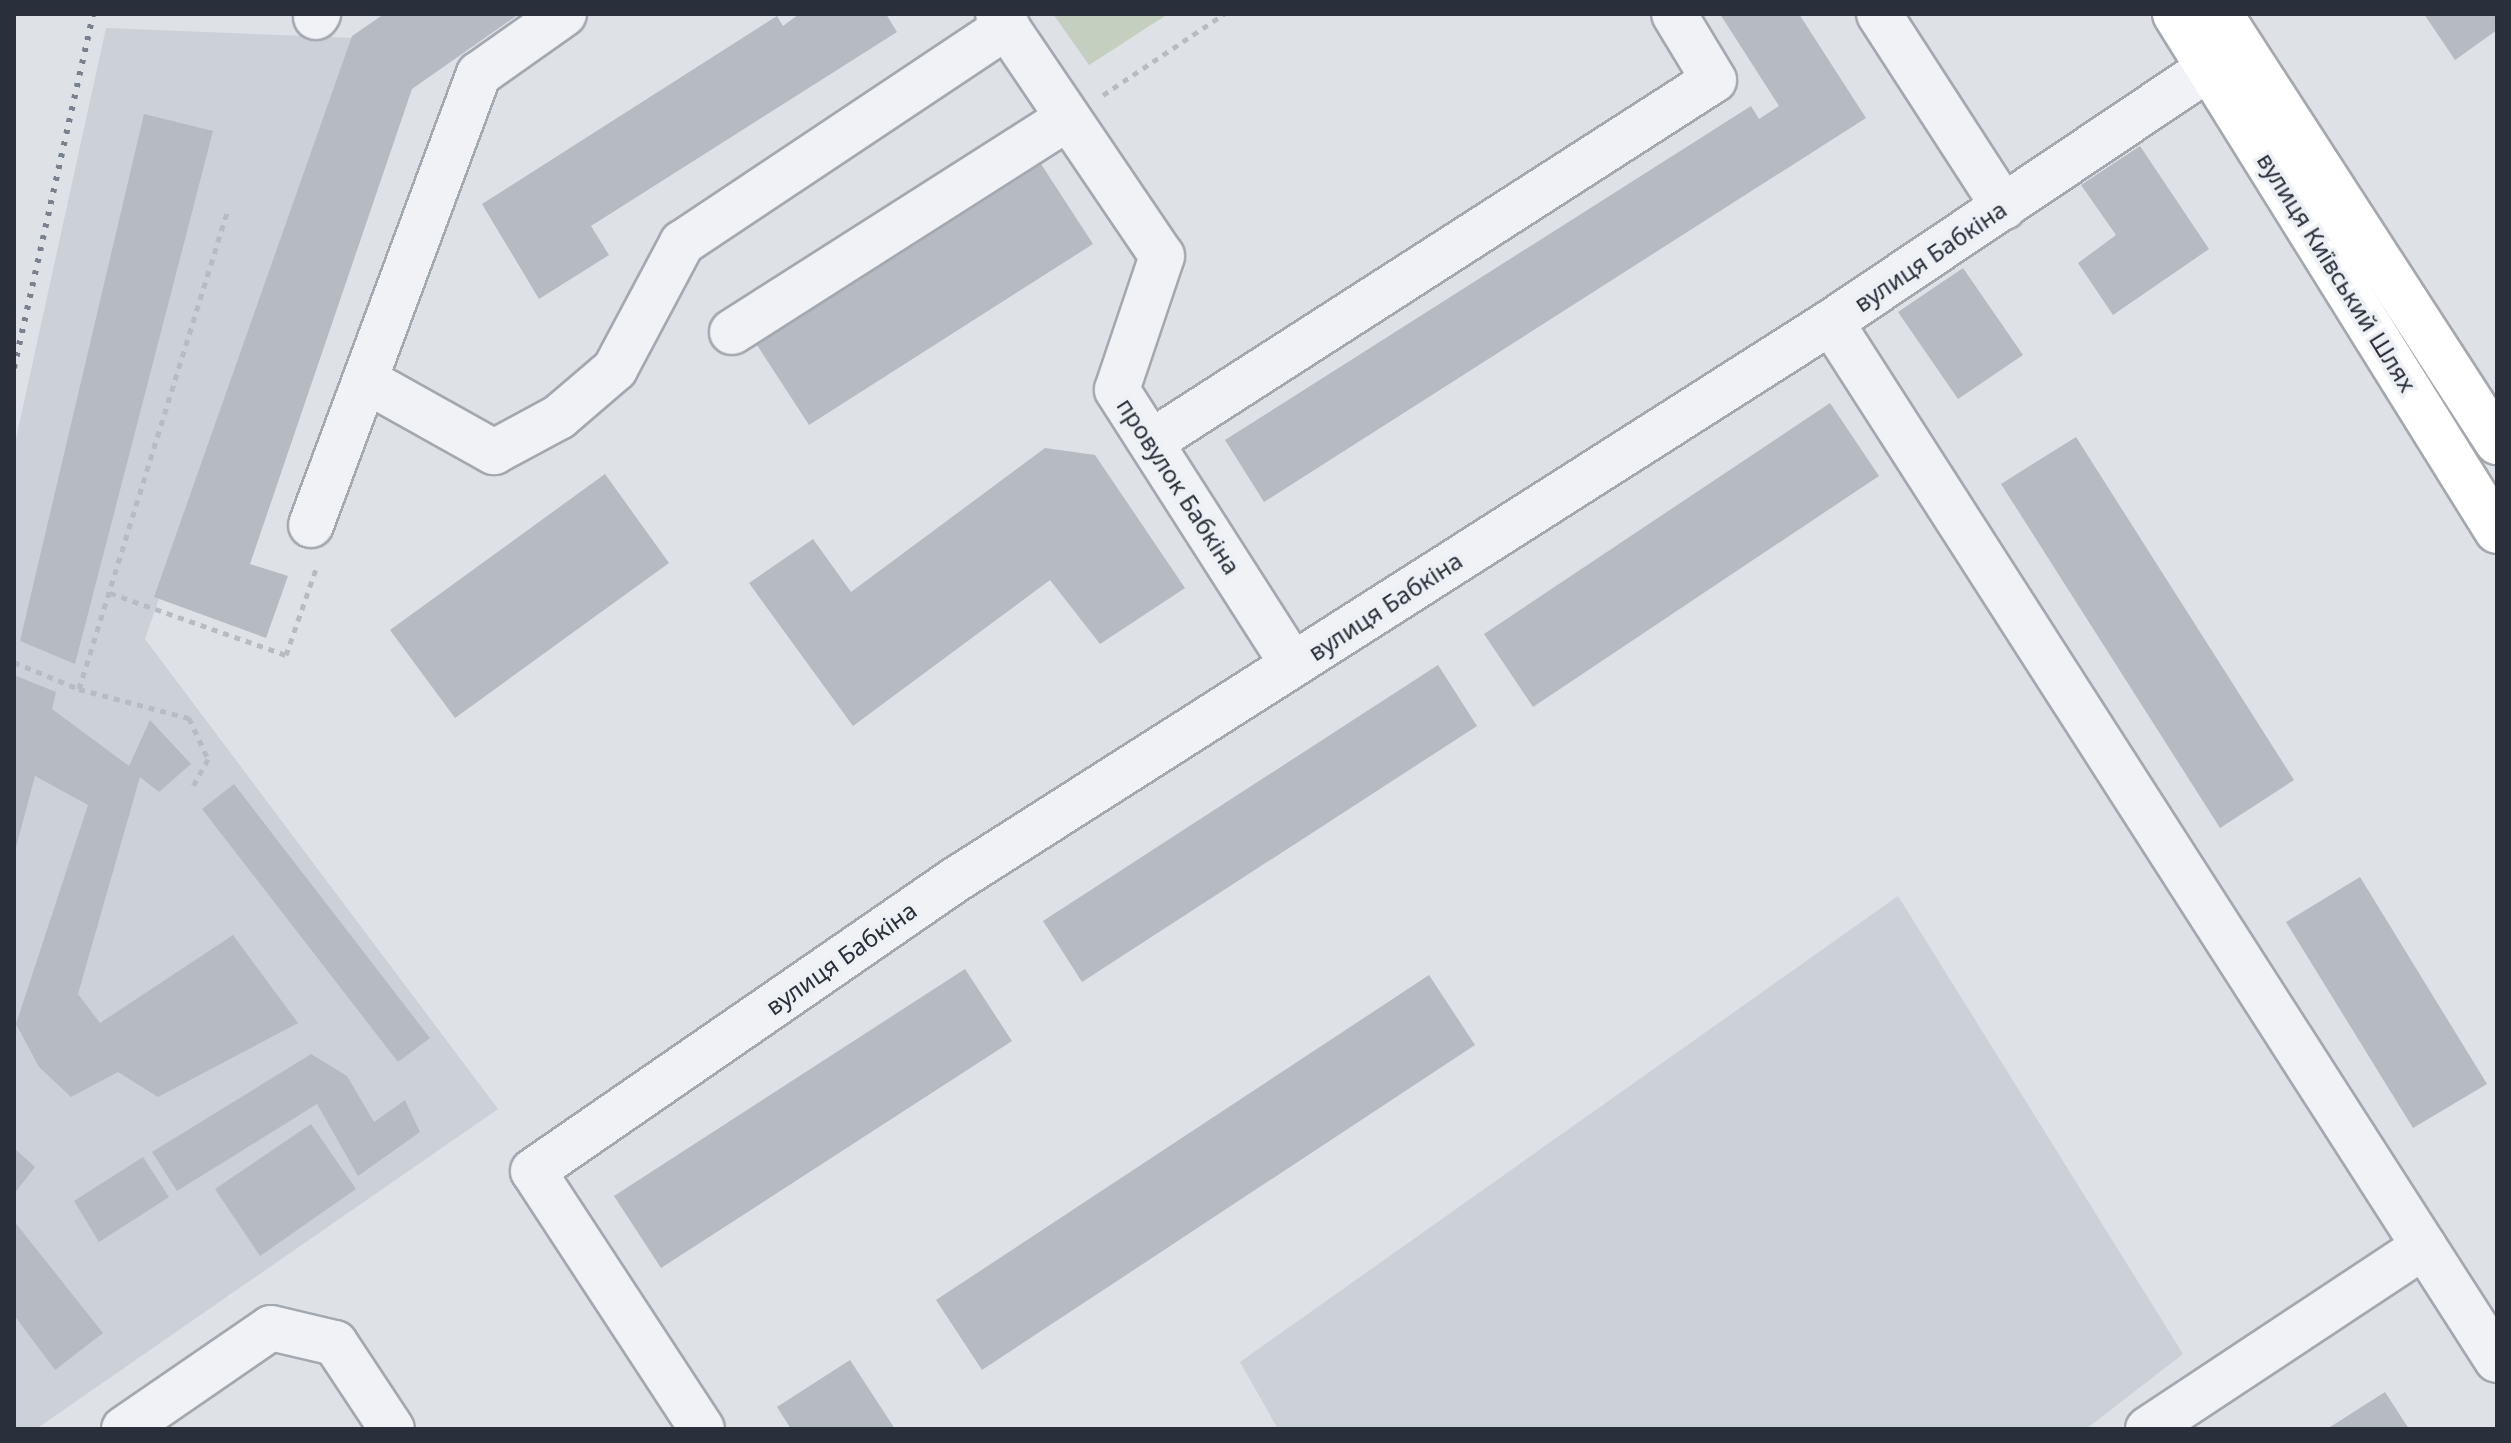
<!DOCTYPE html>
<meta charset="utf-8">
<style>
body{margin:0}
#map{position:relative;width:2511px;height:1443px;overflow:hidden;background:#dee1e6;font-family:"Noto Sans",sans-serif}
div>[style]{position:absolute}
.built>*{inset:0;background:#ccd0d7}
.green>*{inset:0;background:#c4cfc0}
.building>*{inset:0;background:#b6bbc2}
.path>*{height:5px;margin-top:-2.5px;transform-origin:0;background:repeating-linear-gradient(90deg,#b8bcc1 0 6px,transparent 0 12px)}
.roads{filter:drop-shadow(2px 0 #a4a8af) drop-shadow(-2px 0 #a4a8af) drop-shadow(0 2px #a4a8af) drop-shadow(0 -2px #a4a8af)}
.minor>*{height:44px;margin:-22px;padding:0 22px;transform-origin:22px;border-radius:22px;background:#f0f2f5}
.highway>*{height:44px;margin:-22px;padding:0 22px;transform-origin:22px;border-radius:22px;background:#fff}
.rail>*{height:6px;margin-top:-3px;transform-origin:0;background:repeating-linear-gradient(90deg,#79818e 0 4px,transparent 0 12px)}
span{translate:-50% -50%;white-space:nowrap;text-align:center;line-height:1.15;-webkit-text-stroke:7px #edf0f4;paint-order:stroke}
.street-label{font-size:24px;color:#29303b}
.frame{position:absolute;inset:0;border:16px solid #29303b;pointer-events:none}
</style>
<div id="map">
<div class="built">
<i style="clip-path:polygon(106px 28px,354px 38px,145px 639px,498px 1109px,36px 1429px,14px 1429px,14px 448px)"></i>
<i style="clip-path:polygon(1898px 896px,2183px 1354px,2086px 1429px,1278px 1429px,1240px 1362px)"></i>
</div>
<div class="green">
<i style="clip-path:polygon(1053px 14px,1168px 14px,1089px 65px)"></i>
</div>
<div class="building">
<i style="clip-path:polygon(384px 14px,519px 14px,412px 89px,250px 564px,288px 576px,266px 638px,154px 597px,352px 36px)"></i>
<i style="clip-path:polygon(799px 14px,886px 14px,897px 32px,591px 226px,609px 255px,539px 299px,482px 204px,777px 16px,783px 26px)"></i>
<i style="clip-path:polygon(1720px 14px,1799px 14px,1866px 118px,1264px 502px,1225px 440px,1751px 106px,1759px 119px,1779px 106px)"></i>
<i style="clip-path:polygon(2424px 14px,2497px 14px,2497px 30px,2455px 60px)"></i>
<i style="clip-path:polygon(144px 114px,213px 131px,75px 664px,20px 641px)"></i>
<i style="clip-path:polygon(2140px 146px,2209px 249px,2113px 315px,2078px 263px,2116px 235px,2081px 185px)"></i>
<i style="clip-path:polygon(1041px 164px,1093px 244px,809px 425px,757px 345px)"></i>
<i style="clip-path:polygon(1963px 268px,2023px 355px,1958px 399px,1898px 312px)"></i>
<i style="clip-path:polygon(1830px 403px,1879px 476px,1533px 707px,1484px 634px)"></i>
<i style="clip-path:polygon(2076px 437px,2294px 780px,2220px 828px,2001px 484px)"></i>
<i style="clip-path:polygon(1045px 448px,1095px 455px,1185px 588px,1100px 644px,1050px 580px,853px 726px,749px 583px,813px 539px,851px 592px)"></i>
<i style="clip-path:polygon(605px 474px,669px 563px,455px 718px,390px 630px)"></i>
<i style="clip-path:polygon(1438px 665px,1477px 726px,1082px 982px,1043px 921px)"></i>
<i style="clip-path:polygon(14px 675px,56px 692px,52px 709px,129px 766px,150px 720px,191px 764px,159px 792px,140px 777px,78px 994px,100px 1023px,233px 935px,298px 1023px,158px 1097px,118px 1072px,71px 1097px,39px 1067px,16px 1024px,88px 805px,35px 776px,14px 855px)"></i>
<i style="clip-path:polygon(234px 784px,430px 1038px,398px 1062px,202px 809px)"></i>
<i style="clip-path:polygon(2360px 877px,2487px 1084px,2413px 1128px,2286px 922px)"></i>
<i style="clip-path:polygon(965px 969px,1012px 1041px,661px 1268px,614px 1196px)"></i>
<i style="clip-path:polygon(1429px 975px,1475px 1045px,982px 1370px,936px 1300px)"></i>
<i style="clip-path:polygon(311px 1054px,347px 1076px,374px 1122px,405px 1100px,420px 1132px,358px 1176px,317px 1104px,177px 1191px,152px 1152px)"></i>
<i style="clip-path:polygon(311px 1124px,356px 1189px,260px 1256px,215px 1189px)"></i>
<i style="clip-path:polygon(14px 1148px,35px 1167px,14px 1194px)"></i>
<i style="clip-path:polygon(143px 1157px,169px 1197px,99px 1242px,74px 1201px)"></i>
<i style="clip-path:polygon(14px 1221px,103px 1333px,55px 1370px,14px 1315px)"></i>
<i style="clip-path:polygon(850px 1360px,895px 1429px,791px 1429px,777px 1407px)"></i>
<i style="clip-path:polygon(2385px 1392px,2409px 1429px,2327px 1429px)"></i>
</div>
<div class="path">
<i style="left:1103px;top:95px;width:146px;rotate:-33.8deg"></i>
<i style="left:110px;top:593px;width:187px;rotate:19.4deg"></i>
<i style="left:286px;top:655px;width:94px;rotate:-70.8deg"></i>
<i style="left:14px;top:662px;width:70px;rotate:22.6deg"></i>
<i style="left:79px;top:689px;width:503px;rotate:-72.75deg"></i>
<i style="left:79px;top:689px;width:114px;rotate:14.8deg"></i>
<i style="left:189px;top:718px;width:45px;rotate:65.1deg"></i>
<i style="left:208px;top:759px;width:33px;rotate:119deg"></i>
</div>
<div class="roads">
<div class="minor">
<i style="left:998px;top:14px;width:292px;rotate:55.9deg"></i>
<i style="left:1162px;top:256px;width:141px;rotate:108.6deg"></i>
<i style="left:1117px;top:390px;width:326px;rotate:57.4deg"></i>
<i style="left:1879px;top:14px;width:230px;rotate:57.1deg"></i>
<i style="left:316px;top:17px;width:4px;rotate:-56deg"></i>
<i style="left:1831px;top:322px;width:1233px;rotate:57.32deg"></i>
<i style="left:732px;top:332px;width:398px;rotate:-32.5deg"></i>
<i style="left:365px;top:380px;width:148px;rotate:29.2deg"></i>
<i style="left:494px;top:452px;width:74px;rotate:-28.3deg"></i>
<i style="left:559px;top:417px;width:74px;rotate:-40.6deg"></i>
<i style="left:615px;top:369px;width:143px;rotate:-62deg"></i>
<i style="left:682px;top:243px;width:391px;rotate:-33.7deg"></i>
<i style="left:1151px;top:442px;width:669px;rotate:-32.74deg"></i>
<i style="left:1714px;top:80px;width:77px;rotate:-121.2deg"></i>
<i style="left:311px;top:525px;width:481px;rotate:-69.6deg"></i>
<i style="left:479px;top:74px;width:104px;rotate:-35.2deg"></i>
<i style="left:124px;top:1429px;width:178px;rotate:-34.5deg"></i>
<i style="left:271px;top:1328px;width:66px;rotate:13.2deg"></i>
<i style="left:335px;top:1343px;width:103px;rotate:56.5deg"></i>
<i style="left:702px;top:1429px;width:308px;rotate:-123.2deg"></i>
<i style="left:533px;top:1171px;width:513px;rotate:-34.59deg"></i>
<i style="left:955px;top:880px;width:1039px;rotate:-32.5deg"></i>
<i style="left:1831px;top:322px;width:491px;rotate:-33.9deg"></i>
<i style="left:2148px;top:1429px;width:331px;rotate:-33.5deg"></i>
</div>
<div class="highway">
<i style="left:2175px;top:14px;width:609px;rotate:58.08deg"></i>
<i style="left:2220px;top:14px;width:510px;rotate:57.09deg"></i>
</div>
</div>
<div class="rail">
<i style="left:14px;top:368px;width:363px;rotate:-77.4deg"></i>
</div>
<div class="street-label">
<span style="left:1930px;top:256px;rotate:-34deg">вулиця Бабкіна</span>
<span style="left:2337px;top:272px;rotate:58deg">вулиця Київський Шлях</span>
<span style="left:1179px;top:486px;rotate:57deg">провулок Бабкіна</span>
<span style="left:1385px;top:606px;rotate:-33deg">вулиця Бабкіна</span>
<span style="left:841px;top:958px;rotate:-35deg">вулиця Бабкіна</span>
</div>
<div class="frame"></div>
</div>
